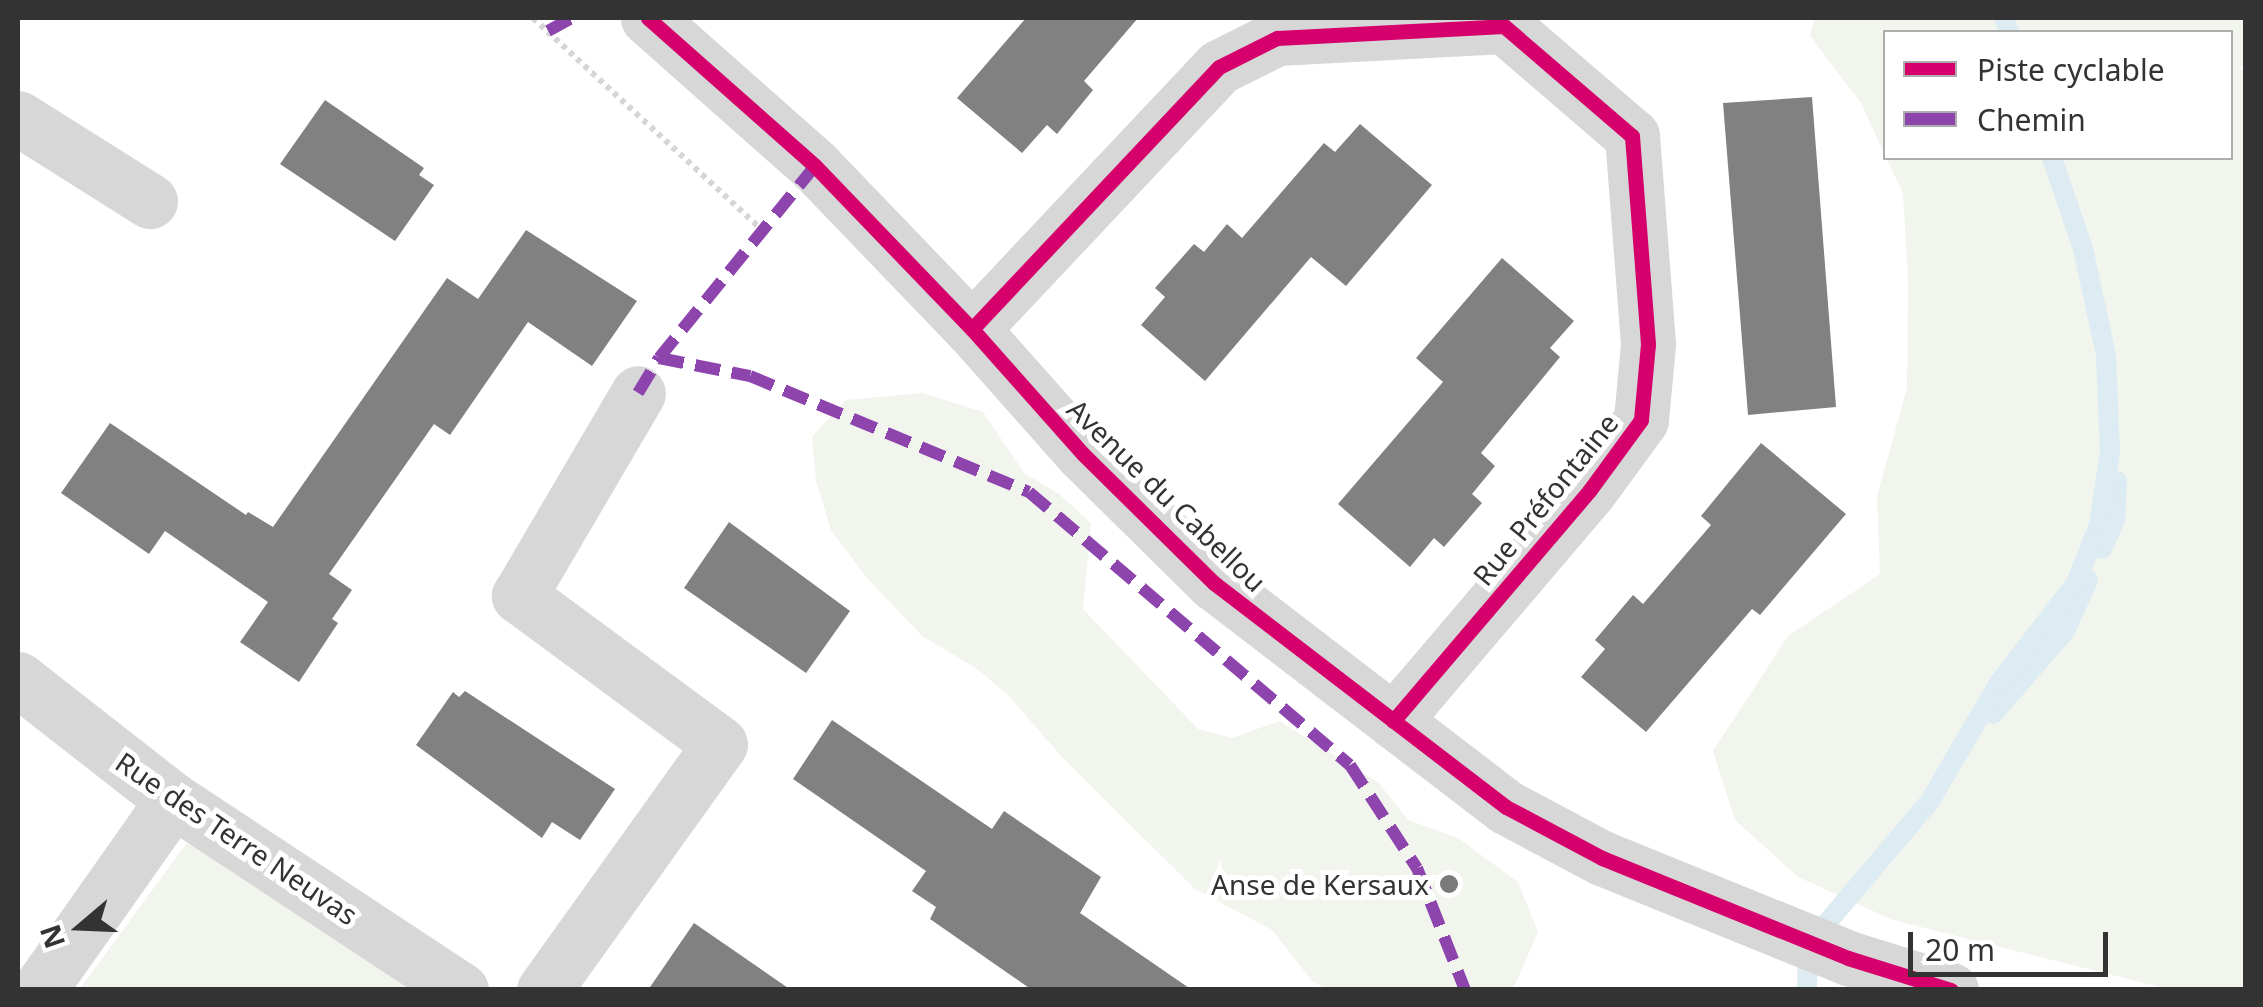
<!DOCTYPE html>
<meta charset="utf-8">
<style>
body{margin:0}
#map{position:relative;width:2263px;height:1007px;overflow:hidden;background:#fff;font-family:"Noto Sans",sans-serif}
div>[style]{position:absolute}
.green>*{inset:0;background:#f1f5ed}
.stream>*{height:20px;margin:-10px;padding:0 10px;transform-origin:10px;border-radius:10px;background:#ddebf3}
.building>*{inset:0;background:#818181}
.path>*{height:6px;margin-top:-3px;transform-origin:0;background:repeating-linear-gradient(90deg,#d6d6d6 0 5px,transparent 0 10px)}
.minor>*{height:55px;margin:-27.5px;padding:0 27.5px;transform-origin:27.5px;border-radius:27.5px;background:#d7d7d7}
.quiet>*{height:12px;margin-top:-6px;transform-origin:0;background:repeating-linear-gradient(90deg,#8e44ad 0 25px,transparent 0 37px)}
.cycleway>*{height:15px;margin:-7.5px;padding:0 7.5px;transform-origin:7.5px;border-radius:7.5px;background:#d6006c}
.dots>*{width:28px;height:28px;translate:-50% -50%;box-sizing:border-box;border:5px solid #fff;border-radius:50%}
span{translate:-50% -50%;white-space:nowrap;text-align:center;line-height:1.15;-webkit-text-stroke:10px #fff;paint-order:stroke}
.street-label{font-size:28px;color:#333}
.poi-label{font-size:28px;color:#333}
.right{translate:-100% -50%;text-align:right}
.frame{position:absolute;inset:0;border:20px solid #333;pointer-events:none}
.legend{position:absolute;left:1883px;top:30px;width:350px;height:130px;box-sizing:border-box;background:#fff;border:2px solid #adadad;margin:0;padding:12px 18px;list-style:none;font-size:30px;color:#333}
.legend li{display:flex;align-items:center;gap:20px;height:50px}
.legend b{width:50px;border:2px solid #adadad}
.north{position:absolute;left:30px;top:877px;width:100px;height:100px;-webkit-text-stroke:8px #fff;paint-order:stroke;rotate:251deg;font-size:28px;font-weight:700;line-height:40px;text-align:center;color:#333}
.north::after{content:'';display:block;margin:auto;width:35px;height:45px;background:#333;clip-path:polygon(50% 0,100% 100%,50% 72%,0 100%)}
.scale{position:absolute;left:1908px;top:932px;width:200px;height:45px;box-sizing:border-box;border:5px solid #333;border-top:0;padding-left:12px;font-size:30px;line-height:35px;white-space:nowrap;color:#333;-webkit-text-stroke:8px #fff;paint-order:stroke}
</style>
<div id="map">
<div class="green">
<i style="clip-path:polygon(1815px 18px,2245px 18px,2245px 64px,2241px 68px,2246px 77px,2245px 989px,2168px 989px,1893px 920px,1798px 877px,1735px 820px,1713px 751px,1788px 636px,1880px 574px,1877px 496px,1907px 388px,1908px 282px,1903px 193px,1886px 158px,2230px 158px,2230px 32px,1886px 32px,1885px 156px,1861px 103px,1810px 36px)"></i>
<i style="clip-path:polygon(923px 393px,983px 412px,1024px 473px,1059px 494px,1091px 523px,1083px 609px,1198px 729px,1232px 738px,1279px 721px,1379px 783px,1408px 820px,1458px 838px,1518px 882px,1538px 932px,1513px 989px,1329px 990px,1312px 981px,1272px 930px,1195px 889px,1061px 756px,1008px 695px,976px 668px,922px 636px,867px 578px,831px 530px,816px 481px,812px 437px,846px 400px)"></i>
<i style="clip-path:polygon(197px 829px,422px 990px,79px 990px)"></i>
</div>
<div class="stream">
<i style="left:2004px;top:18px;width:15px;rotate:70deg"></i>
<i style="left:2102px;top:549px;width:32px;rotate:-66deg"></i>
<i style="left:2115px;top:520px;width:39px;rotate:-87deg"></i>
<i style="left:1993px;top:714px;width:110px;rotate:-49.1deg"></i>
<i style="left:2065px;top:631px;width:56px;rotate:-65.7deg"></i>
<i style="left:1807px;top:990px;width:45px;rotate:-88.7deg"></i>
<i style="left:1808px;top:945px;width:189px;rotate:-49.7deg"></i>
<i style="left:1930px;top:801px;width:137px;rotate:-59.7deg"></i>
<i style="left:1999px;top:683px;width:126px;rotate:-52.4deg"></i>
<i style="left:2076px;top:583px;width:62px;rotate:-68.4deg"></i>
<i style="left:2099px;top:525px;width:74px;rotate:-81.4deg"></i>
<i style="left:2110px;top:452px;width:97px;rotate:-92.4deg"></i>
<i style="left:2106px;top:355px;width:108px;rotate:-102.2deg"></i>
<i style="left:2083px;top:249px;width:96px;rotate:-108.8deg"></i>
</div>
<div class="building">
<i style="clip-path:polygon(1026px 18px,1138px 18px,1084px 81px,1093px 90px,1057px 134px,1047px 125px,1022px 153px,957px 98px)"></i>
<i style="clip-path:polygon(1812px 97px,1836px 407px,1748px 415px,1723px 103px)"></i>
<i style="clip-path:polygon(325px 100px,424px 168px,419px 175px,434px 185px,395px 241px,280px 164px)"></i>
<i style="clip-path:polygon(1360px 124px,1432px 185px,1346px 286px,1311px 257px,1205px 381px,1141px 325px,1165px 297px,1155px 288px,1194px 244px,1204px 252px,1227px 224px,1242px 238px,1324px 143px,1335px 152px)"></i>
<i style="clip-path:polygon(526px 230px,637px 301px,592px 366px,528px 322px,450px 435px,434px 424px,329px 574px,352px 590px,332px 619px,338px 623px,299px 682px,240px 642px,268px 602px,165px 531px,149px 554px,61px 493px,110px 423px,246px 515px,248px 512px,273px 527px,447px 278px,478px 299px)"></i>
<i style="clip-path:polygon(1502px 258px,1574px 321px,1550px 348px,1560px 357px,1481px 453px,1495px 466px,1472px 494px,1482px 503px,1444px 547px,1434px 538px,1410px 567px,1338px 504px,1443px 382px,1416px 358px)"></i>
<i style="clip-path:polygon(1761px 443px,1846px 514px,1760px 615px,1752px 609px,1646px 732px,1581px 677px,1605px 649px,1595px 640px,1633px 595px,1643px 604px,1711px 525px,1701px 516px)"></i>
<i style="clip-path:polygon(729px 522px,850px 611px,806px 673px,684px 588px)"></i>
<i style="clip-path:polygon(465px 691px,615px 789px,580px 840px,552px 822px,542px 838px,416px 745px,453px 692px,459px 697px)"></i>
<i style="clip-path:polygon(832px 720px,992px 829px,1004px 811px,1101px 877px,1080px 913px,1192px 990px,1032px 990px,930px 919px,936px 907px,912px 891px,926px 871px,793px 779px)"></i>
<i style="clip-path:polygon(694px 923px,791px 990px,648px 990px)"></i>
</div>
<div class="path">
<i style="left:533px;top:18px;width:313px;rotate:42.8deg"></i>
</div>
<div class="minor">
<i style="left:648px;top:18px;width:223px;rotate:41.5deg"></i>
<i style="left:815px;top:166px;width:226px;rotate:46.1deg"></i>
<i style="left:972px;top:329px;width:167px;rotate:48.4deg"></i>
<i style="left:1083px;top:454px;width:184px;rotate:44.6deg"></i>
<i style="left:1214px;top:583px;width:368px;rotate:37.5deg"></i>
<i style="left:1506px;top:807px;width:109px;rotate:28deg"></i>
<i style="left:1602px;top:858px;width:266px;rotate:22.1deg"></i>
<i style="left:1848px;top:958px;width:108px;rotate:17.3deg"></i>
<i style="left:18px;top:118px;width:156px;rotate:32.2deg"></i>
<i style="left:972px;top:329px;width:360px;rotate:-46.7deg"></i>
<i style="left:1219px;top:67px;width:65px;rotate:-26.6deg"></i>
<i style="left:1277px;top:38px;width:227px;rotate:-3deg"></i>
<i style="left:1504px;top:26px;width:169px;rotate:40.7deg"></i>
<i style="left:1632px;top:136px;width:209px;rotate:85.6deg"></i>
<i style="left:1648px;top:344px;width:76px;rotate:95.3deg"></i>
<i style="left:1641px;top:420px;width:88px;rotate:126.2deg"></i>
<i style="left:1589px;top:491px;width:302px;rotate:130.4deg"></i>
<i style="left:18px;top:679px;width:197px;rotate:38deg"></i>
<i style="left:173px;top:800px;width:345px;rotate:33.4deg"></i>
<i style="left:39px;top:990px;width:232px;rotate:-54.8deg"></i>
<i style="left:544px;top:990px;width:302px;rotate:-54.4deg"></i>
<i style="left:720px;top:744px;width:250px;rotate:-143.6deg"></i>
<i style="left:519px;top:596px;width:235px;rotate:-59.6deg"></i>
</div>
<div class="quiet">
<i style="left:548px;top:31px;width:26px;rotate:-29deg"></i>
<i style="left:659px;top:358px;width:93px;rotate:11.2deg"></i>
<i style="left:750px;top:376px;width:302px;rotate:22.6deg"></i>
<i style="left:1029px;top:492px;width:421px;rotate:40.4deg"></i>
<i style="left:1350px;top:765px;width:123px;rotate:57deg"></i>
<i style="left:1417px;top:868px;width:131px;rotate:68.5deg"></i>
<i style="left:638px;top:393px;width:41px;rotate:-59deg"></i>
<i style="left:659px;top:358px;width:247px;rotate:-50.9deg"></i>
</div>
<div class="cycleway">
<i style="left:648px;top:18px;width:223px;rotate:41.5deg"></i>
<i style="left:815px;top:166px;width:226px;rotate:46.1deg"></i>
<i style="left:972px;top:329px;width:167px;rotate:48.4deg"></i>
<i style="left:1083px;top:454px;width:184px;rotate:44.6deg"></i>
<i style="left:1214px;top:583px;width:368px;rotate:37.5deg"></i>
<i style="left:1506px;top:807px;width:109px;rotate:28deg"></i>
<i style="left:1602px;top:858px;width:266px;rotate:22.1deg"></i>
<i style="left:1848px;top:958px;width:108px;rotate:17.3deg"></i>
<i style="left:972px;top:329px;width:360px;rotate:-46.7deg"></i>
<i style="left:1219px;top:67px;width:65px;rotate:-26.6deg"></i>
<i style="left:1277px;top:38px;width:227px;rotate:-3deg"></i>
<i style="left:1504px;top:26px;width:169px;rotate:40.7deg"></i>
<i style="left:1632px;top:136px;width:209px;rotate:85.6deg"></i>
<i style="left:1648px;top:344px;width:76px;rotate:95.3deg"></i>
<i style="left:1641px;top:420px;width:88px;rotate:126.2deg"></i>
<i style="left:1589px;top:491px;width:302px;rotate:130.4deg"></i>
</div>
<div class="dots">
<i style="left:1449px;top:884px;background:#7a7a7a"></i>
</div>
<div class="street-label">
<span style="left:1167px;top:495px;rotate:44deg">Avenue du Cabellou</span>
<span style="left:1545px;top:499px;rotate:-51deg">Rue Préfontaine</span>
<span style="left:237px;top:838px;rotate:34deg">Rue des Terre Neuvas</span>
</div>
<div class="poi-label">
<span class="right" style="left:1429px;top:884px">Anse de Kersaux</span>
</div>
<div class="frame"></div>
<ul class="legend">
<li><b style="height:12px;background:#d6006c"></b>Piste cyclable</li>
<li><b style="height:12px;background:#8e44ad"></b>Chemin</li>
</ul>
<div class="north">N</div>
<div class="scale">20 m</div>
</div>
